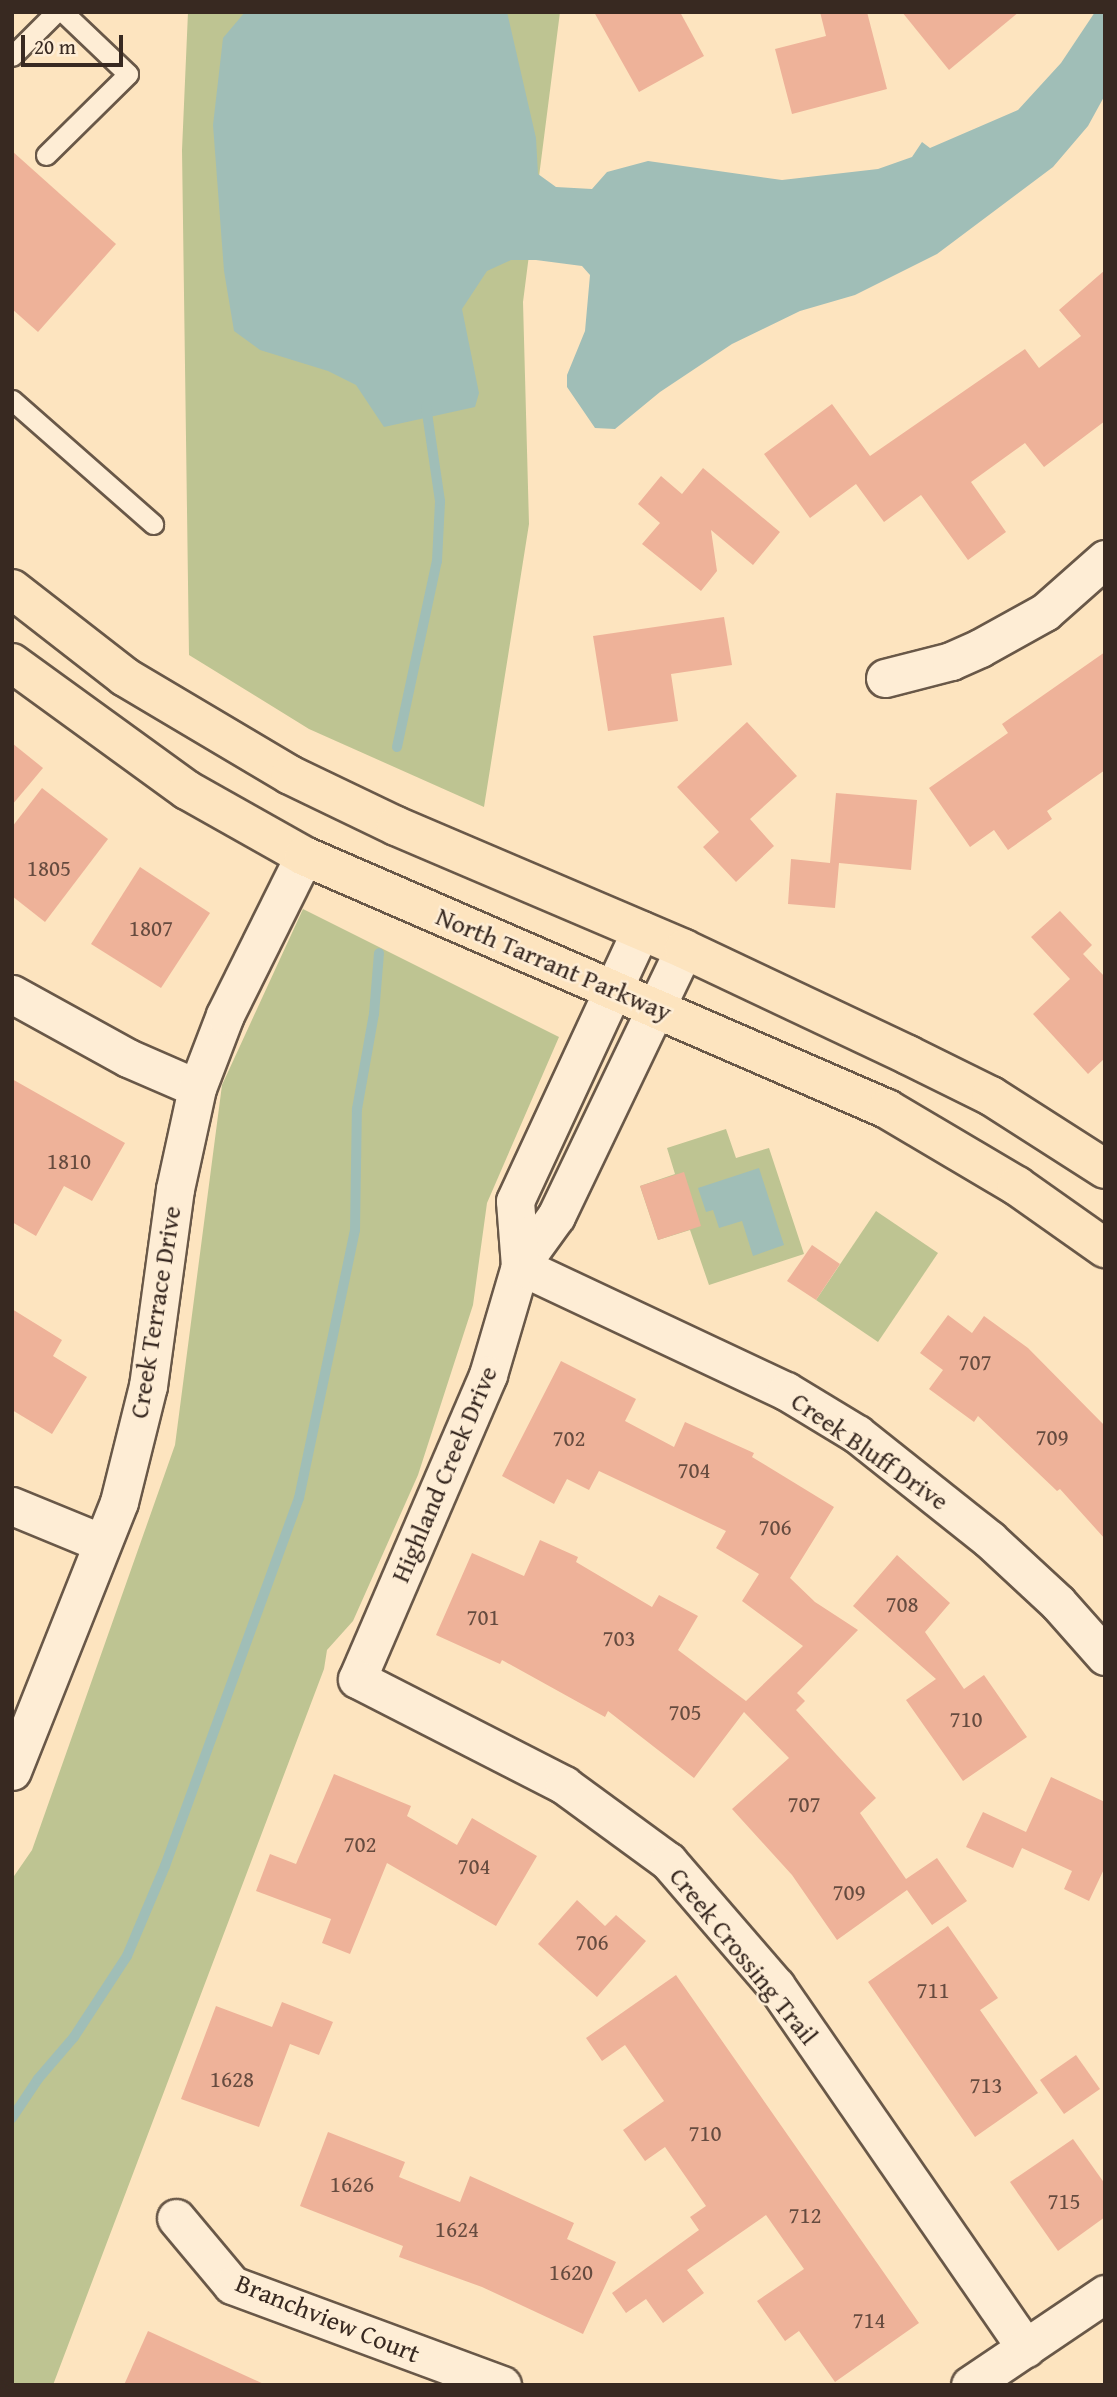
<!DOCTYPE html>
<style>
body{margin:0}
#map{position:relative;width:1117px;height:2397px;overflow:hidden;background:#fde4bf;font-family:"Gentium Book Plus",serif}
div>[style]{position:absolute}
.green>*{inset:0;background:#bec492}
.water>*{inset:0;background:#a0beb7}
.stream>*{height:10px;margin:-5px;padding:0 5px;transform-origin:5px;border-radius:5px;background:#a0beb7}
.building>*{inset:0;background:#eeb299}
.roads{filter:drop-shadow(2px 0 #695848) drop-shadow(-2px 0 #695848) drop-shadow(0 2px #695848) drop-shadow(0 -2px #695848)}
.lane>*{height:19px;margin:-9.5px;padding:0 9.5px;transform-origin:9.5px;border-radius:9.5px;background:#feedd5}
.street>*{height:37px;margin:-18.5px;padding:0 18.5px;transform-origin:18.5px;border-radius:18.5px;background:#feedd5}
.primary>*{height:38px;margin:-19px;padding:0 19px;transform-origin:19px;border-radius:19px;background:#fde4bf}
span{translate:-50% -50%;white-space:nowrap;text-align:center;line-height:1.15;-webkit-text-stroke:5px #feedd5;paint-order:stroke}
.number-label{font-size:23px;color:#664b3f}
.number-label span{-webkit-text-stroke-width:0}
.street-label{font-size:26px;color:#382921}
.frame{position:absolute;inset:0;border:14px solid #382921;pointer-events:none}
.scale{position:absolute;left:21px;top:35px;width:102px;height:32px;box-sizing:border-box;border:4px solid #382921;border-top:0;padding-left:9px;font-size:21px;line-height:24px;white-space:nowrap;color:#382921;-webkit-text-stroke:5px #feedd5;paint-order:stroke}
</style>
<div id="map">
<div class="green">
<i style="clip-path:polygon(188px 12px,560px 12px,523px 302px,529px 524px,484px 807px,309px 729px,189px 655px,182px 150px)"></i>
<i style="clip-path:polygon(303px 909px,559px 1037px,487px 1203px,473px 1305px,418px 1475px,353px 1621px,327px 1650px,324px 1669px,53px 2385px,12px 2385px,12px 1879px,32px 1850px,175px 1445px,222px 1085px)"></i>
<i style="clip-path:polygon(726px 1129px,736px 1158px,769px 1148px,804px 1254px,709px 1285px,690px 1230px,658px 1240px,640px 1186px,675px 1174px,667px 1148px)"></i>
<i style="clip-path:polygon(876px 1211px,938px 1253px,878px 1342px,816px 1300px)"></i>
</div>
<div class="water">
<i style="clip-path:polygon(245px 12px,507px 12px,536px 138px,538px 174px,556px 187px,592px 189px,607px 172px,648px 161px,782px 180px,878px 169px,912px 157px,922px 142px,930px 148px,1018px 110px,1061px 63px,1095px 12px,1105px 12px,1105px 95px,1088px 126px,1053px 167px,937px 254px,855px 295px,800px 311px,732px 344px,660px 392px,615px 429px,595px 428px,567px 387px,567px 375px,585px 331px,590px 275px,582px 266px,536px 260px,511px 260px,487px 271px,462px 309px,479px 393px,475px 407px,384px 427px,356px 385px,328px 371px,260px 350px,234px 331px,224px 271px,213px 125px,223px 38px)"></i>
<i style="clip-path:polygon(759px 1168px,784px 1245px,753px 1256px,742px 1221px,719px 1228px,713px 1210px,706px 1212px,698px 1188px)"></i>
</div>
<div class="stream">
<i style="left:397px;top:747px;width:190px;rotate:-77.9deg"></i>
<i style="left:437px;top:561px;width:60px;rotate:-87.1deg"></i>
<i style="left:440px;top:501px;width:96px;rotate:-98.4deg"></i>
<i style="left:12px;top:2118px;width:47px;rotate:-56.3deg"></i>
<i style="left:38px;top:2079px;width:55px;rotate:-49.4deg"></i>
<i style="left:74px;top:2037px;width:97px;rotate:-56.8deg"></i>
<i style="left:127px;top:1956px;width:98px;rotate:-67.1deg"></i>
<i style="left:165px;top:1866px;width:392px;rotate:-70deg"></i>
<i style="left:299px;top:1498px;width:274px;rotate:-78.2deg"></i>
<i style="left:355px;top:1230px;width:121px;rotate:-89.1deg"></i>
<i style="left:357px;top:1109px;width:97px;rotate:-79.9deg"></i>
<i style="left:374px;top:1014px;width:61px;rotate:-85.3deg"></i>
</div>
<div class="building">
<i style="clip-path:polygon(594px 12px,680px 12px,704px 56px,639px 92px)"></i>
<i style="clip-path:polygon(820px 12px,867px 12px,887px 89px,792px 114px,775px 49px,826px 36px)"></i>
<i style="clip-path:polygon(902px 12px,1019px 12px,949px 70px)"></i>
<i style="clip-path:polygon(12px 151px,116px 244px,38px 332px,12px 309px)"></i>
<i style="clip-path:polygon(1105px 270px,1105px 421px,1044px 467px,1025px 443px,971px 482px,1006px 532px,968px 560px,921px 495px,884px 522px,856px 484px,810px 518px,764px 454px,832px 404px,870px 456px,1025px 349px,1039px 368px,1081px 336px,1059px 310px)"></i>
<i style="clip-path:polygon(703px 468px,780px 532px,753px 565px,711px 530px,717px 571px,701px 591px,642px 544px,660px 523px,638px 504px,661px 476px,682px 494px)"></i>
<i style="clip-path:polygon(724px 617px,732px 665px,671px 674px,678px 721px,608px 731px,593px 636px)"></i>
<i style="clip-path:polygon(1105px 652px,1105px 770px,1047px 811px,1052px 819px,1008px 850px,994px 830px,970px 847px,929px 788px,1008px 733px,1002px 724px)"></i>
<i style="clip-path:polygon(747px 722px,797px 776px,750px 819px,774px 846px,736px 882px,703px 847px,719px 832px,677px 787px)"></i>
<i style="clip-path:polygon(12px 743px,43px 768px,12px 805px)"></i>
<i style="clip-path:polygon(42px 788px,108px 839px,45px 922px,12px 896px,12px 827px)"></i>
<i style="clip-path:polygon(836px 793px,917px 800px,911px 870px,839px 863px,835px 908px,788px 904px,791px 859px,830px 863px)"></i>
<i style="clip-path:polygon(140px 867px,210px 913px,161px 988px,91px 944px)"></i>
<i style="clip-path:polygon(1060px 911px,1092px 945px,1083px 954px,1105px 977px,1105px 1058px,1088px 1074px,1033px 1014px,1070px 979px,1031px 937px)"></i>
<i style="clip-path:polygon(12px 1079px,125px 1143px,92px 1201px,64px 1186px,36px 1236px,12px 1222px)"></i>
<i style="clip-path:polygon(684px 1172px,701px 1226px,658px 1240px,640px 1186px)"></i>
<i style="clip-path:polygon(812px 1245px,840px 1264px,816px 1300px,787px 1281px)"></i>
<i style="clip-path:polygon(12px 1309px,62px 1340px,53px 1356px,87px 1377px,52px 1434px,12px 1410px)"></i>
<i style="clip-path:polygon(948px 1315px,972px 1333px,984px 1316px,1028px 1348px,1105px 1426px,1105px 1539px,1060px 1489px,1057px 1491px,978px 1416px,974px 1422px,929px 1389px,943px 1370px,920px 1353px)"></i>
<i style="clip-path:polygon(561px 1361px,636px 1399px,625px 1421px,674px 1447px,685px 1422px,754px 1453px,752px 1457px,834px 1507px,790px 1578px,815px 1602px,858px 1630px,797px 1693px,805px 1701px,796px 1710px,876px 1798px,860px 1813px,906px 1879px,937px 1858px,967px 1901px,932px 1925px,907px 1890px,837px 1940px,792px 1875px,732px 1809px,789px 1758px,744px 1712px,694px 1778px,608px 1711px,605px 1717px,502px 1660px,500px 1664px,436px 1635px,472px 1553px,524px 1576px,540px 1540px,578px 1557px,576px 1562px,652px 1607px,659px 1595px,698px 1616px,678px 1650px,746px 1701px,803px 1646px,742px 1601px,759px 1574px,716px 1548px,726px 1531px,599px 1471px,589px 1490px,567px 1479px,554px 1504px,502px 1476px)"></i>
<i style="clip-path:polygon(897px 1555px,950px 1603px,925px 1632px,964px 1689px,984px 1675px,1027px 1737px,963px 1781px,906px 1700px,936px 1679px,853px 1606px)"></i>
<i style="clip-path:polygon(334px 1774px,411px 1806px,407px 1816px,457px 1845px,472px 1818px,537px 1856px,496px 1926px,387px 1863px,350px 1954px,322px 1943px,331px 1919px,256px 1891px,270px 1854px,296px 1864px)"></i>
<i style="clip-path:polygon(1051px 1777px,1105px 1802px,1105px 1867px,1089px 1901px,1064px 1889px,1072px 1871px,1022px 1848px,1013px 1868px,966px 1847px,983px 1812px,1026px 1832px)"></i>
<i style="clip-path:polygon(577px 1900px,605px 1926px,616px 1915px,646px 1941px,597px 1997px,538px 1944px)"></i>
<i style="clip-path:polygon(948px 1926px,998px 1998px,980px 2010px,1038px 2093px,975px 2137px,868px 1982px)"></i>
<i style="clip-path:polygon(676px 1975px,919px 2323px,835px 2382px,799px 2331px,785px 2341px,757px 2301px,804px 2269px,766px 2215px,687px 2270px,704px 2293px,663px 2323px,646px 2299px,626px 2313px,612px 2293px,699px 2230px,690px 2217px,706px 2206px,665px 2147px,645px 2161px,623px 2130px,664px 2101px,625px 2045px,602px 2061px,586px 2038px)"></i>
<i style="clip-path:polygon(282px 2002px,333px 2022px,319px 2055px,290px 2044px,259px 2127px,181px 2099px,216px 2006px,272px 2027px)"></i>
<i style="clip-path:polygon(1076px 2055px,1100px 2089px,1064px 2114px,1040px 2080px)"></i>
<i style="clip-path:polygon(328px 2132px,405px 2162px,399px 2177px,460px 2202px,470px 2176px,574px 2223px,567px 2239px,616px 2262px,583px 2334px,482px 2287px,399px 2257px,403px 2246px,300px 2206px)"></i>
<i style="clip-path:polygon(1073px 2139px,1105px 2184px,1105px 2217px,1058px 2251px,1010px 2182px)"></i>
<i style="clip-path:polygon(148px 2331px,266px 2385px,124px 2385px)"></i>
</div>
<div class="roads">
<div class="lane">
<i style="left:12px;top:56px;width:62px;rotate:-45deg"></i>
<i style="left:46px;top:155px;width:115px;rotate:-44.6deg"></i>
<i style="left:128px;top:74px;width:90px;rotate:-136.4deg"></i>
<i style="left:12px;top:400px;width:188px;rotate:41.3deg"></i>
</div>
<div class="street">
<i style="left:885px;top:678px;width:68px;rotate:-14.4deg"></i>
<i style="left:951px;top:661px;width:32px;rotate:-24deg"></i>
<i style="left:980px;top:648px;width:74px;rotate:-29deg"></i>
<i style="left:1045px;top:612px;width:80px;rotate:-41.5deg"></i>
<i style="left:684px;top:949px;width:296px;rotate:115.6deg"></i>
<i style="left:556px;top:1216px;width:62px;rotate:125.8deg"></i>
<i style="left:520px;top:1266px;width:114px;rotate:106.4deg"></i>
<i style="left:488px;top:1375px;width:331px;rotate:113.3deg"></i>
<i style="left:357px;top:1679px;width:233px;rotate:27.1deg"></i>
<i style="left:564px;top:1785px;width:129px;rotate:36.2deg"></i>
<i style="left:668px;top:1861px;width:165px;rotate:49.2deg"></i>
<i style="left:776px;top:1986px;width:440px;rotate:55.4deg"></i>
<i style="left:12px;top:994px;width:132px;rotate:28.9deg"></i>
<i style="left:128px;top:1058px;width:75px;rotate:23.5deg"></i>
<i style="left:520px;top:1266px;width:294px;rotate:25.2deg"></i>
<i style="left:786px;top:1391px;width:83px;rotate:31.2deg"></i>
<i style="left:857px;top:1434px;width:169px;rotate:38.5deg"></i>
<i style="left:989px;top:1539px;width:94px;rotate:42.8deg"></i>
<i style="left:1058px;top:1603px;width:71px;rotate:48.4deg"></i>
<i style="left:520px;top:1266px;width:65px;rotate:-94.4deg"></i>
<i style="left:515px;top:1201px;width:299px;rotate:-65.1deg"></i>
<i style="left:12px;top:1506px;width:97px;rotate:22.3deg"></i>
<i style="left:12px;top:1771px;width:289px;rotate:-68.3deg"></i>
<i style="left:119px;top:1502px;width:120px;rotate:-76deg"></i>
<i style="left:148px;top:1386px;width:199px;rotate:-82.2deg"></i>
<i style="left:175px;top:1189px;width:103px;rotate:-77.7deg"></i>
<i style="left:197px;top:1088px;width:78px;rotate:-69deg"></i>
<i style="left:225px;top:1015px;width:178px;rotate:-63.6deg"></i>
<i style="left:176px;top:2218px;width:87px;rotate:50.1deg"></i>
<i style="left:232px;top:2285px;width:288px;rotate:20.3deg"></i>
<i style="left:970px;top:2385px;width:163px;rotate:-34deg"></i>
</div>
<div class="primary">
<i style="left:12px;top:589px;width:143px;rotate:37.9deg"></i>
<i style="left:125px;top:677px;width:192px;rotate:30.7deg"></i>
<i style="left:290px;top:775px;width:118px;rotate:25.7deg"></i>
<i style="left:396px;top:826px;width:313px;rotate:23.1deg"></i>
<i style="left:684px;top:949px;width:248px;rotate:25.3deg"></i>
<i style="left:908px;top:1055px;width:93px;rotate:26.3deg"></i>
<i style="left:991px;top:1096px;width:135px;rotate:32.6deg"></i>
<i style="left:12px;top:663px;width:216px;rotate:36deg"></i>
<i style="left:187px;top:790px;width:134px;rotate:29.4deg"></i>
<i style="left:304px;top:856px;width:636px;rotate:23.46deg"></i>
<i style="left:887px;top:1109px;width:151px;rotate:30.6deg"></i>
<i style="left:1017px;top:1186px;width:108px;rotate:35.2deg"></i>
</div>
</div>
<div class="number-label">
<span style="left:49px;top:868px">1805</span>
<span style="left:151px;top:928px">1807</span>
<span style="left:69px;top:1161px">1810</span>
<span style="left:975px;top:1362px">707</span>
<span style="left:1052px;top:1437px">709</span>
<span style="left:569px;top:1438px">702</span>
<span style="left:694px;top:1470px">704</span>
<span style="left:775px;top:1527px">706</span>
<span style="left:902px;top:1604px">708</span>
<span style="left:483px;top:1617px">701</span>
<span style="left:619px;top:1638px">703</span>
<span style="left:685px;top:1712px">705</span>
<span style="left:966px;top:1719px">710</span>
<span style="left:804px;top:1804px">707</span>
<span style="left:360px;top:1844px">702</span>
<span style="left:474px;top:1866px">704</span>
<span style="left:849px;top:1892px">709</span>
<span style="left:592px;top:1942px">706</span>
<span style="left:933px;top:1990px">711</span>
<span style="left:232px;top:2079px">1628</span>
<span style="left:986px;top:2085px">713</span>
<span style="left:705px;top:2133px">710</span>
<span style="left:352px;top:2184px">1626</span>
<span style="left:1064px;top:2201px">715</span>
<span style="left:805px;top:2215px">712</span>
<span style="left:457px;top:2229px">1624</span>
<span style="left:571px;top:2272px">1620</span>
<span style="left:869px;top:2320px">714</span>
</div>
<div class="street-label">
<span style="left:554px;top:964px;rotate:23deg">North Tarrant Parkway</span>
<span style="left:155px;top:1312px;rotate:-81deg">Creek Terrace Drive</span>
<span style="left:870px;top:1451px;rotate:35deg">Creek Bluff Drive</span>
<span style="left:444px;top:1474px;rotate:-67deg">Highland Creek Drive</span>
<span style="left:744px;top:1956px;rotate:51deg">Creek Crossing Trail</span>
<span style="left:328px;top:2318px;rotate:22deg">Branchview Court</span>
</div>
<div class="frame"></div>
<div class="scale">20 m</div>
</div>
